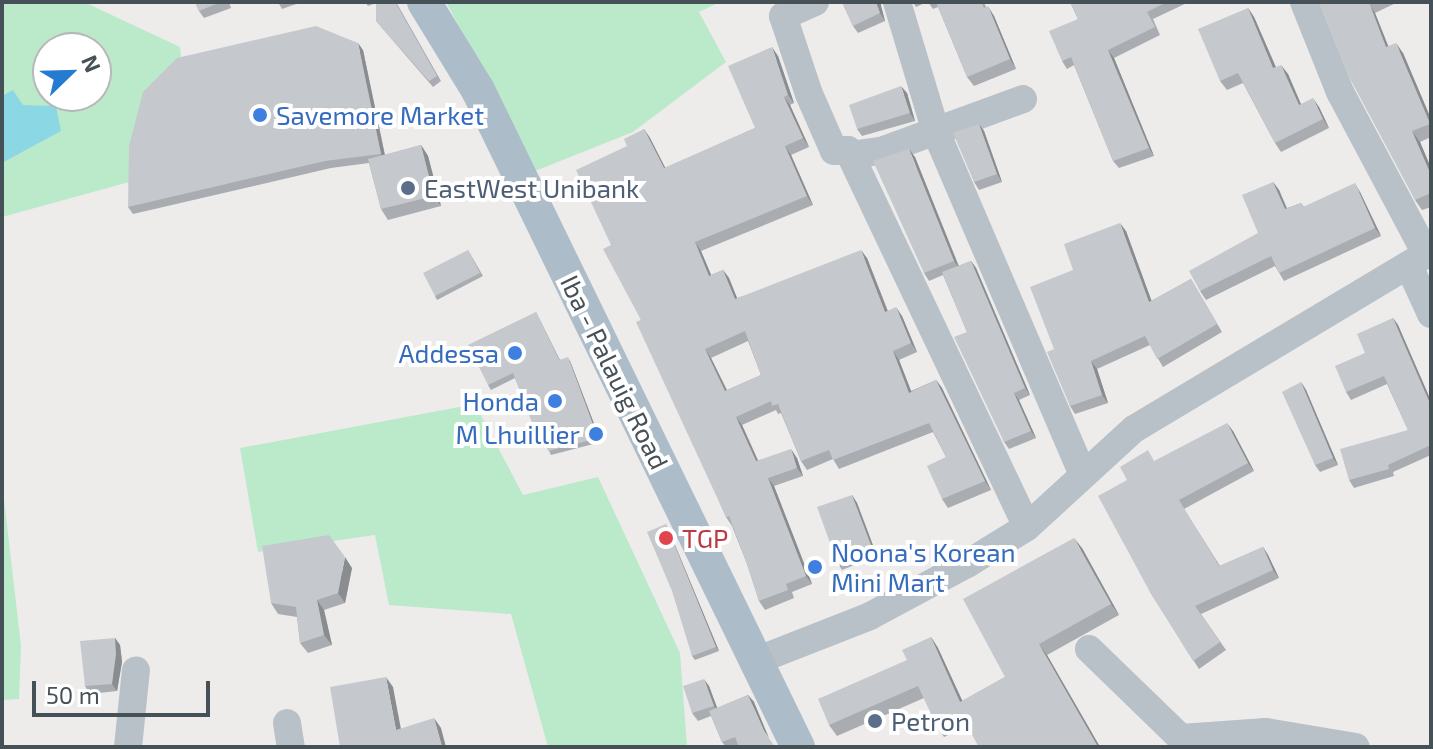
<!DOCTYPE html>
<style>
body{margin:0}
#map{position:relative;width:1433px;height:749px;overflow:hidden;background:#eeebeb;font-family:"Exo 2",sans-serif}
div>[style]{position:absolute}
.green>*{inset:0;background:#bbeaca}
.water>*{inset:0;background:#8bd8e4}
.minor>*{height:28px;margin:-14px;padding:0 14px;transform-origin:14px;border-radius:14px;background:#b7c1c7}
.major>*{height:34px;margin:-17px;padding:0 17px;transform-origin:17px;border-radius:17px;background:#acbdc9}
.wall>*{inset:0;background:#a9adb1}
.shaded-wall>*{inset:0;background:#8a8d90}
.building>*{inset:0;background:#c5c9ce}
.dots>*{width:22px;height:22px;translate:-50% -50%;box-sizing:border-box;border:4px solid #fff;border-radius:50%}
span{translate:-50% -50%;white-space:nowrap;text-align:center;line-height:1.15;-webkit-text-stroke:8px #fff;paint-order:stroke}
.shop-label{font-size:26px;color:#366cbe}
.left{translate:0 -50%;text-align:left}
.right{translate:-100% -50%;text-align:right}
.service-label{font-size:26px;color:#4e5e75}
.street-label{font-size:26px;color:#455057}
.health-label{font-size:26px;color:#be3a42}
.frame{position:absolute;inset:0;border:4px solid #455057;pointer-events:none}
.north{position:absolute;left:32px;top:32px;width:80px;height:80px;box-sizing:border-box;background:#fff;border:2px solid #b5b9bc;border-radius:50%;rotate:67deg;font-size:22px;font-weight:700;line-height:32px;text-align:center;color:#455057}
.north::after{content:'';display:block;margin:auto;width:28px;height:36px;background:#257bcf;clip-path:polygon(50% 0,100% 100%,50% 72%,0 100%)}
.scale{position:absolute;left:32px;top:681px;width:178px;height:36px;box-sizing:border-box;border:4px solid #455057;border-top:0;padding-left:10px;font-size:24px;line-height:28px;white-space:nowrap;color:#455057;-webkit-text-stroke:6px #fff;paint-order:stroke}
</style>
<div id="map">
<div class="green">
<i style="clip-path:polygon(evenodd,2px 2px,84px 2px,180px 47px,182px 66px,133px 181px,2px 217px,2px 2px,48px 48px,96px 48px,96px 96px,48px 96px,48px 48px)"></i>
<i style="clip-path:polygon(446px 2px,720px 2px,699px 12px,726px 62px,633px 132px,535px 171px)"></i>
<i style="clip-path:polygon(475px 404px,523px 495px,598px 477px,680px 653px,687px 747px,548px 747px,511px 614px,389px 605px,375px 535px,258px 552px,240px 448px)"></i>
<i style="clip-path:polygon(2px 482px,21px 646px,19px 699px,2px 700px)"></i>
</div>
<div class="water">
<i style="clip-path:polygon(13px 90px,23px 105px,56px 106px,61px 131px,2px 163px,2px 96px)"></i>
</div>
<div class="minor">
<i style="left:815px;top:2px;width:35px;rotate:156deg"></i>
<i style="left:783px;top:16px;width:82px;rotate:71.6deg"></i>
<i style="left:809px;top:94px;width:62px;rotate:66.3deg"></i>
<i style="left:834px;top:151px;width:14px;rotate:-4deg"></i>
<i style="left:848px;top:150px;width:417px;rotate:64.6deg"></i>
<i style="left:897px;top:2px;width:136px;rotate:73.3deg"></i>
<i style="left:936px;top:132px;width:373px;rotate:66.8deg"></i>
<i style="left:1304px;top:2px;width:97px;rotate:68.2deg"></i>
<i style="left:1340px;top:92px;width:183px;rotate:62deg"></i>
<i style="left:850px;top:155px;width:34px;rotate:-8deg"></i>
<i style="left:884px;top:150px;width:148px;rotate:-20.1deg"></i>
<i style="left:1409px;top:266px;width:53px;rotate:65.4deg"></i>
<i style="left:1089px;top:649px;width:128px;rotate:44.1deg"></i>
<i style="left:1181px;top:738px;width:85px;rotate:-4deg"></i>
<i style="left:1266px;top:732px;width:91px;rotate:9.5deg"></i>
<i style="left:758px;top:660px;width:120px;rotate:-21.4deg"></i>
<i style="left:870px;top:616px;width:110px;rotate:-28.2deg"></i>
<i style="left:967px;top:564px;width:70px;rotate:-31.7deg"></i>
<i style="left:1027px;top:527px;width:145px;rotate:-42.5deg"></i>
<i style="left:1134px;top:429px;width:346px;rotate:-30.9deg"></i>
<i style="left:287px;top:723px;width:24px;rotate:81deg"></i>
<i style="left:128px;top:747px;width:77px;rotate:-84.1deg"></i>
</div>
<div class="major">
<i style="left:424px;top:2px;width:103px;rotate:58.5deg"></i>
<i style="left:478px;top:90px;width:731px;rotate:64.03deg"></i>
</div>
<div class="wall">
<i style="clip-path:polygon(195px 2px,229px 2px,231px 8px,204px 18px,199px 11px)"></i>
<i style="clip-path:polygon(278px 2px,302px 2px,282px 9px)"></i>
<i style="clip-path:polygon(365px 2px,396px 2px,441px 81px,433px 87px,376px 21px,376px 3px,368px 6px)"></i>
<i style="clip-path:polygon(842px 2px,881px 2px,881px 6px,885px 21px,858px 33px,853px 26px)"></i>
<i style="clip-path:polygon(913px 2px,927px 2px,916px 7px)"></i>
<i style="clip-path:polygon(928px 2px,984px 2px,986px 7px,994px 16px,1016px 69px,974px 86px,967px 77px,938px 7px,933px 9px)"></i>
<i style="clip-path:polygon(1070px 2px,1189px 2px,1153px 19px,1160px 35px,1114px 58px,1154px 156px,1119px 168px,1113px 161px,1074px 65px,1067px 69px,1062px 61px,1078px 19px)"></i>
<i style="clip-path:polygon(1319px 2px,1398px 2px,1375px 13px,1388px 46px,1403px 53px,1431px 119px,1431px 137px,1420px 142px,1431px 168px,1431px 207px,1422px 210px,1415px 200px)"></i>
<i style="clip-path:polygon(1248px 8px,1254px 17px,1276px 67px,1288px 74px,1301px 104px,1319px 107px,1329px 128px,1281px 152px,1275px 143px,1243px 83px,1227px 90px,1220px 81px)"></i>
<i style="clip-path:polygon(363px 50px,385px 155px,421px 145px,428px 156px,441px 206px,388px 220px,381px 209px,369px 163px,331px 168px,133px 214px,128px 207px)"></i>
<i style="clip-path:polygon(evenodd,778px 56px,794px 103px,790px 105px,809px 147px,791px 155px,813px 205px,701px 251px,711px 275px,723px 270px,729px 278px,737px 298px,867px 258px,888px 311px,902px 316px,917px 352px,899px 360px,911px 391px,936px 380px,942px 388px,991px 490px,948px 508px,942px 499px,946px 457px,933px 432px,839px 469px,833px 459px,807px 470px,801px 461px,781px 413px,778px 414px,776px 410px,742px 425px,758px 460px,797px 458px,803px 476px,774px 486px,812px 584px,792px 592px,794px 598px,765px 610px,759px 601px,747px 564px,732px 526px,726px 517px,641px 320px,611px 245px,627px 146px,644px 129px,650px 138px,665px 168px,755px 128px,778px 56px,748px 341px,761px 375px,727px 390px,711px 358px,748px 341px)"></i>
<i style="clip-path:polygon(907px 93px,915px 121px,862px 136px,857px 129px)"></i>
<i style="clip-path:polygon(979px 124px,984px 131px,1002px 182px,979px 190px,974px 182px)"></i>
<i style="clip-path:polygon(915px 157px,958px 266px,971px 261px,976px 268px,1030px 395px,1019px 400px,1036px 438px,1009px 449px,1004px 442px,967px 332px,943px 275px,929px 281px,924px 273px)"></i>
<i style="clip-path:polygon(1273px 182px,1279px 190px,1287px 208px,1301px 203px,1304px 207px,1360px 192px,1381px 236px,1284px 281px,1275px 266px,1206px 300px,1200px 291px,1258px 233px)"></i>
<i style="clip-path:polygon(1126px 231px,1151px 301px,1191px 279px,1222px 332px,1163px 367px,1150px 345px,1097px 369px,1108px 403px,1075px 414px,1070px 406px,1054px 349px,1073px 270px)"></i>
<i style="clip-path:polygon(468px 250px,483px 276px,437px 300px,435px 296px)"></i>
<i style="clip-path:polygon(536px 312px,560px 360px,570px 361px,601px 442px,551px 455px,544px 440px,540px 441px,538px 437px,515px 378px,491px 390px,488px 385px)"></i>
<i style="clip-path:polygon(1393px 318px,1398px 325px,1431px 401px,1431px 455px,1393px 472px,1394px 476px,1354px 488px,1349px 480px,1408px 430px,1387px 384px,1351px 400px,1346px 392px,1365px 353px)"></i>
<i style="clip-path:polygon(1301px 382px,1306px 390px,1338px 465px,1320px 472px,1315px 465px)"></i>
<i style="clip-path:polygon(1233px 431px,1254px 471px,1184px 509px,1220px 566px,1263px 547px,1268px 555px,1279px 578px,1201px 614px,1226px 650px,1199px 669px,1150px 592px,1127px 480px,1155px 461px)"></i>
<i style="clip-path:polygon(852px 495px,857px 503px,877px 556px,842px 570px,837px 562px)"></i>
<i style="clip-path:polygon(666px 524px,719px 651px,695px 660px,692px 656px)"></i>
<i style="clip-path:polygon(1082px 548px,1119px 615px,1047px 655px,1100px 747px,979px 747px,968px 726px,944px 737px,937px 726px,924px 698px,837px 736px,829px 725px,907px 660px,931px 637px,938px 648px,962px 701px,1005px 677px)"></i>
<i style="clip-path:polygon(352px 568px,345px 603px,324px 610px,332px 645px,308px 653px,300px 643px,297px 617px,278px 614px,271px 603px)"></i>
<i style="clip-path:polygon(115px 638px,120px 645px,122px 662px,117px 691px,90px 694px,85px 686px)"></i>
<i style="clip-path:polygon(709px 686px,717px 708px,748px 695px,754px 702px,738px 745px,734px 747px,726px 747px,722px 742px,711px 716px,698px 721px,692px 713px)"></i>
</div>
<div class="shaded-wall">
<i style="clip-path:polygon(876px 2px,881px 2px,881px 6px,885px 21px,880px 13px)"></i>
<i style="clip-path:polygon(1368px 2px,1375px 13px,1393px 58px,1386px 47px)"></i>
<i style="clip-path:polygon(988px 6px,994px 16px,1016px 69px,1010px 59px)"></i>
<i style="clip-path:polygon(1248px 8px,1254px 17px,1280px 77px,1273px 68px)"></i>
<i style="clip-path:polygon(358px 43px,363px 50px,386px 161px,381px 154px)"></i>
<i style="clip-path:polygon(1396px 43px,1403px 53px,1431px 119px,1431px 125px)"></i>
<i style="clip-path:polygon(772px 47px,778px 56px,794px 103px,788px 95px)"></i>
<i style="clip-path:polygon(1108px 50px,1114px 58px,1154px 156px,1149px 148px)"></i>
<i style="clip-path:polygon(1281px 65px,1288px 74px,1305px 114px,1299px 105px)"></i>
<i style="clip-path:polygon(901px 86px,907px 93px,915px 121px,910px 113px)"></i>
<i style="clip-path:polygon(784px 97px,790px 105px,809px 147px,803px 138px)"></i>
<i style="clip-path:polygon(1313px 98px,1319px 107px,1329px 128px,1323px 119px)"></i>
<i style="clip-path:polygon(979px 124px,984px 131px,1002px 182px,997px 174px)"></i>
<i style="clip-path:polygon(644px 129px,650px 138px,670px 177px,664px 168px)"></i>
<i style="clip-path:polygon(1412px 131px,1420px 142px,1431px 168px,1431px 175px)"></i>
<i style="clip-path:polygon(421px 145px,428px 156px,441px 206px,434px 196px)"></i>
<i style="clip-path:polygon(785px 146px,791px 155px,813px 205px,807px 196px)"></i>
<i style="clip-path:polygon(909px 149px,915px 157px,960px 269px,954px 261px)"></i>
<i style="clip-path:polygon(1273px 182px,1279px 190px,1290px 217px,1285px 209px)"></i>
<i style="clip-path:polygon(1355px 183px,1360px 192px,1381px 236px,1375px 228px)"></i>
<i style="clip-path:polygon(1120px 223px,1126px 231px,1155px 310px,1149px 302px)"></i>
<i style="clip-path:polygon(695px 242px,701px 251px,715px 284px,709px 276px)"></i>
<i style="clip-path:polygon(861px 250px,867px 258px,891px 320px,885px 312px)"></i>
<i style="clip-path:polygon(971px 261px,976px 268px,1030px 395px,1025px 388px)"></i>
<i style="clip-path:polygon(723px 270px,729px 278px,741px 308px,735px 299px)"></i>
<i style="clip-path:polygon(896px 307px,902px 316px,917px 352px,911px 343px)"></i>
<i style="clip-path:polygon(1393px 318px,1398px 325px,1431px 401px,1431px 406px)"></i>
<i style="clip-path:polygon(705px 349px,711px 358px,731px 399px,725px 391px)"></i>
<i style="clip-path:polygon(893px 351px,899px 360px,915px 401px,909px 393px)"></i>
<i style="clip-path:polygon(568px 357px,570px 361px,601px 442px,598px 438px)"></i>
<i style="clip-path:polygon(1091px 361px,1097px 369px,1108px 403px,1102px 395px)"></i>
<i style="clip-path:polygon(936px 380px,942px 388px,991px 490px,985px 481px)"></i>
<i style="clip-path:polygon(1301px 382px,1306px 390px,1338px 465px,1333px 458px)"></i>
<i style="clip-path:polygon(1014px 393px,1019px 400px,1036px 438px,1031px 431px)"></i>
<i style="clip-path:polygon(736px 417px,742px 425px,762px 470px,756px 461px)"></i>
<i style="clip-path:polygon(1227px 423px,1233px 431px,1254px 471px,1248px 463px)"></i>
<i style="clip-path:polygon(791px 449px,797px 458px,803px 476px,797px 468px)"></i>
<i style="clip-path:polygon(768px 478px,774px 486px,812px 584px,806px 576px)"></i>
<i style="clip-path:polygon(852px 495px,857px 503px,877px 556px,872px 548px)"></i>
<i style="clip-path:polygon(666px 524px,668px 528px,719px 651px,716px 647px)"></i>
<i style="clip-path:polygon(1074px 538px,1082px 548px,1119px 615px,1111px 604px)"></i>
<i style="clip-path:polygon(1263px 547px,1268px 555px,1279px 578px,1273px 570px)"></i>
<i style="clip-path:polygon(345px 557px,352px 568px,345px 603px,338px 593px)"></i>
<i style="clip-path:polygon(317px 600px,324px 610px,332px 645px,324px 635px)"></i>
<i style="clip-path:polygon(931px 637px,938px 648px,968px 713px,960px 702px)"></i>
<i style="clip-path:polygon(115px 638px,120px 645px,122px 662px,117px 691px,112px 684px)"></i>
<i style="clip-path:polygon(1039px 644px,1047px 655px,1100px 747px,1098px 747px)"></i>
<i style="clip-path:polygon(386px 677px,393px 687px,403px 740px,396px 730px)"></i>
<i style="clip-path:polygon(704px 679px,709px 686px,719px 713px,714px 706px)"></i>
<i style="clip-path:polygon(748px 695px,754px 702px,769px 738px,764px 731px)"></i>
<i style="clip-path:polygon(434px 718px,441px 728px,446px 747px,442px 747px)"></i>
</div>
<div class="building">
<i style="clip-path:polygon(195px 2px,221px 2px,199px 11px)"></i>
<i style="clip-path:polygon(376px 2px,395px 2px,437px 76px,429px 81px,376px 21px)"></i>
<i style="clip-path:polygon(842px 2px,876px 2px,880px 13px,853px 26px)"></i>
<i style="clip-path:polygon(936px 2px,981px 2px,984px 8px,988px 6px,1010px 59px,967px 77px)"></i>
<i style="clip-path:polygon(1070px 2px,1167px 2px,1147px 12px,1155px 27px,1108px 50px,1149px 148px,1113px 161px,1071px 57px,1062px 61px,1049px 31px,1078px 19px)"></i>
<i style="clip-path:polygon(1319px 2px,1369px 2px,1386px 47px,1396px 43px,1430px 124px,1412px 131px,1431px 175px,1431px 193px,1415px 200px,1348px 75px)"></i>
<i style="clip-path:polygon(1248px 8px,1273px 68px,1281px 65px,1299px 105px,1313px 98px,1323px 119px,1275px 143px,1238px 73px,1220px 81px,1198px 29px)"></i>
<i style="clip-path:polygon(316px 26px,358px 43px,381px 154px,325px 161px,128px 207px,129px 146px,143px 92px,177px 58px)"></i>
<i style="clip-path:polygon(evenodd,772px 47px,788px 95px,784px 97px,803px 138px,785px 146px,807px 196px,695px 242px,709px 276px,723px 270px,735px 299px,861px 250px,885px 312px,896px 307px,911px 343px,893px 351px,909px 393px,936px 380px,985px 481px,942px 499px,927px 466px,946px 457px,929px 423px,833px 460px,829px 450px,801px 461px,778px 404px,772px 406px,771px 401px,736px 417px,756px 461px,791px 449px,797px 468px,768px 478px,806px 576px,786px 584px,788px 590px,759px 601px,747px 564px,729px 516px,726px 517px,636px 322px,641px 320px,603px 249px,611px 245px,576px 170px,627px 146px,624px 139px,644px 129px,664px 168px,755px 128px,728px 66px,772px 47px,745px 331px,761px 375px,725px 391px,705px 349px,745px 331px)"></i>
<i style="clip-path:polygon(901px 86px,910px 113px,857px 129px,849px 105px)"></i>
<i style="clip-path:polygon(979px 124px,997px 174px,974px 182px,953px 133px)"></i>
<i style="clip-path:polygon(421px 145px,434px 196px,381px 209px,368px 159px)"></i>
<i style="clip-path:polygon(909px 149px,954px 261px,924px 273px,873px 161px)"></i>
<i style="clip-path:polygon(1273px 182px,1285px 209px,1301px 203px,1303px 207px,1355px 183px,1375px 228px,1279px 273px,1271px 256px,1200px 291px,1189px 271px,1258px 233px,1242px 195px)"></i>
<i style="clip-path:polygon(1120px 223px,1149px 302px,1191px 279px,1217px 324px,1157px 359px,1145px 336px,1091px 361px,1102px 395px,1070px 406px,1047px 352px,1054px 349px,1030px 287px,1073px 270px,1064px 244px)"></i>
<i style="clip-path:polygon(468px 250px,480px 273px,435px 296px,423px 273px)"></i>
<i style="clip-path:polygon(971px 261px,1025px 388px,1014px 393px,1031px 431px,1004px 442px,954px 337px,967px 332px,942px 272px)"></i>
<i style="clip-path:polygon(536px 312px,559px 360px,568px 357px,598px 438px,548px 451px,542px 435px,538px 437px,513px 373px,488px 385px,468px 345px)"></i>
<i style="clip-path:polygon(1393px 318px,1431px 406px,1431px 445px,1388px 465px,1389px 469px,1349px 480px,1340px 449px,1408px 430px,1384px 376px,1346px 392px,1335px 366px,1365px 353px,1357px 334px)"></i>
<i style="clip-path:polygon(1301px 382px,1333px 458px,1315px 465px,1282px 392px)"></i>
<i style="clip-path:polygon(1227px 423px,1248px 463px,1179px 500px,1219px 566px,1263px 547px,1273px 570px,1195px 606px,1220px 642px,1193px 661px,1150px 592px,1098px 496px,1127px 480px,1120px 467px,1148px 450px,1154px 461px)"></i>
<i style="clip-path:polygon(852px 495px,872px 548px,837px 562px,817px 507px)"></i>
<i style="clip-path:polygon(666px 524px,716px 647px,692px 656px,672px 591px,647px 532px)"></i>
<i style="clip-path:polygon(329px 535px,345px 557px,338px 593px,317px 600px,324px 635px,300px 643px,296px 607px,271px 603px,262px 546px)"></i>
<i style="clip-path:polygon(1074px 538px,1111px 604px,1039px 644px,1098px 747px,979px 747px,961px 715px,937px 726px,918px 686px,829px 725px,818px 699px,907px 660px,902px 650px,931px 637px,960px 702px,1005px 677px,963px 599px)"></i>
<i style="clip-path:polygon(115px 638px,116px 654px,112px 684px,85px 686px,80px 641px)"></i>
<i style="clip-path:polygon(386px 677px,396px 730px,434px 718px,442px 747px,340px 747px,330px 687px)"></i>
<i style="clip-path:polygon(704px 679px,714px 706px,692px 713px,683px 686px)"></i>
<i style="clip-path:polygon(748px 695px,764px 731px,775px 747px,739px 747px,735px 737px,722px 742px,709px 711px)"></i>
</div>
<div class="dots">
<i style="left:260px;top:115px;background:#3f7fe0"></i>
<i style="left:408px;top:188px;background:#5c6f8a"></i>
<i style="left:515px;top:353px;background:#3f7fe0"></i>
<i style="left:555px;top:401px;background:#3f7fe0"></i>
<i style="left:596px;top:434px;background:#3f7fe0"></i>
<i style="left:666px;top:538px;background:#e0444e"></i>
<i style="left:815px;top:567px;background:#3f7fe0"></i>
<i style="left:875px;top:721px;background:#5c6f8a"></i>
</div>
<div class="shop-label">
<span class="left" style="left:276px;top:115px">Savemore Market</span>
<span class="right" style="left:499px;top:353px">Addessa</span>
<span class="right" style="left:539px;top:401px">Honda</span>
<span class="right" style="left:580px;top:434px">M Lhuillier</span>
<span class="left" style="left:831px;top:567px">Noona's Korean<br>Mini Mart</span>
</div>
<div class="service-label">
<span class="left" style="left:424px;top:188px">EastWest Unibank</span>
<span class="left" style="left:891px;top:721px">Petron</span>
</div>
<div class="street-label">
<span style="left:615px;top:372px;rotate:64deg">Iba - Palauig Road</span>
</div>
<div class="health-label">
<span class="left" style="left:682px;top:538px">TGP</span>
</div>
<div class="frame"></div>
<div class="north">N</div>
<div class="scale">50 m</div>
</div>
